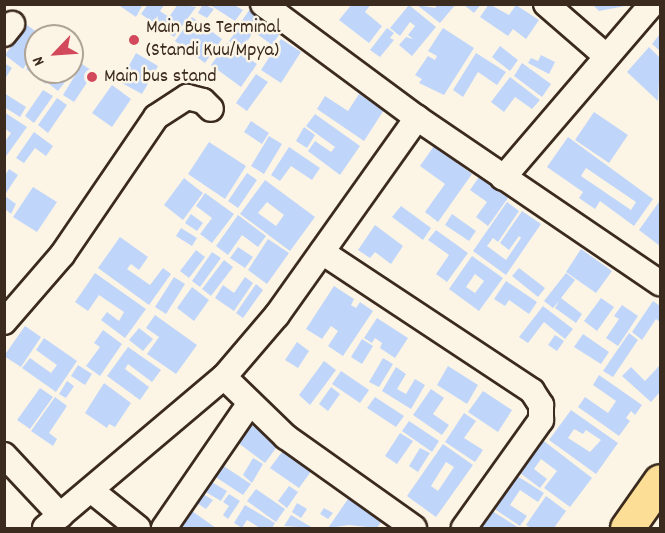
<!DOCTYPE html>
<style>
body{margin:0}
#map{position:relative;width:665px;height:533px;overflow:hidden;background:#fcf5e5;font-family:Dekko,sans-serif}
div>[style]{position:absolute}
.building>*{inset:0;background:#c0d5fa}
.roads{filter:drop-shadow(2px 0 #3b2a1e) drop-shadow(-2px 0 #3b2a1e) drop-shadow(0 2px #3b2a1e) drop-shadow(0 -2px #3b2a1e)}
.minor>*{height:24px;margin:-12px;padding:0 12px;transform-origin:12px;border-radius:12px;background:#fcf5e5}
.highway>*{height:33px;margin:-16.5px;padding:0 16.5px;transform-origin:16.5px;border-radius:16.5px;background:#fcde96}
.dots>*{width:16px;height:16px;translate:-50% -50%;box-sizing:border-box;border:3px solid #fcf5e5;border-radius:50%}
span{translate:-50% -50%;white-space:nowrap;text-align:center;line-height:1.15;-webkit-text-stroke:5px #fcf5e5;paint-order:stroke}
.poi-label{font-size:20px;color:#3b2a1e}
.left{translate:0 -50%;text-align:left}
.frame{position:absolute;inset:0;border:6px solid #3b2a1e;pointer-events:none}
.north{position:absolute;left:24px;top:24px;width:60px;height:60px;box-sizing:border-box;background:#fcf5e5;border:2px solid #afa495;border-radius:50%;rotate:245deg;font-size:16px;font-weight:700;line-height:24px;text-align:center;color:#3b2a1e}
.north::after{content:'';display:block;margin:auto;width:21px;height:27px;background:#d1495b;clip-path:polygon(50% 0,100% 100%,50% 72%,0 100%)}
</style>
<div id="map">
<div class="building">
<i style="clip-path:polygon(117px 4px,143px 4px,136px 17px)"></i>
<i style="clip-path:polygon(148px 4px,165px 4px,160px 11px,169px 17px,178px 4px,196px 7px,174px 37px,141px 14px)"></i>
<i style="clip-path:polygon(203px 4px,214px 9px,207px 18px,198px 13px)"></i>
<i style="clip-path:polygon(352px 4px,371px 4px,365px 12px,382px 26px,369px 43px,339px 20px)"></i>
<i style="clip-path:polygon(438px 4px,456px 4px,440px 23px,417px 5px,435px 8px)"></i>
<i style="clip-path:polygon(463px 4px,481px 4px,474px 13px)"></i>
<i style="clip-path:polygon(489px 4px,509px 15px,516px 5px,539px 20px,526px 39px,513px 29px,508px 36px,480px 17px)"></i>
<i style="clip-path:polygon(592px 4px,625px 4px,625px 6px,599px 11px)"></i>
<i style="clip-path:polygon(210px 5px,234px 5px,243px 10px,235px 21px)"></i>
<i style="clip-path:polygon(409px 5px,436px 27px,412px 56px,399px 45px,406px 37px,413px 39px,408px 35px,415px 26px,410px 22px,400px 36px,390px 28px)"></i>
<i style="clip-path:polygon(250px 9px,281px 32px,272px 45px,241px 22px)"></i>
<i style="clip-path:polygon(192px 17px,222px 39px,205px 63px,175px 41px)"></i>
<i style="clip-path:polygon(27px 25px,42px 36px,36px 36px,36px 51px,23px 69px,5px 55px)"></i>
<i style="clip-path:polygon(240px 26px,252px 34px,242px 49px,229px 41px)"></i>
<i style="clip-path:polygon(387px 28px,394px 33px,390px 38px,394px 40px,380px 57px,370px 50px)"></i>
<i style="clip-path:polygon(443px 28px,474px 48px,444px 95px,419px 83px,422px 79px,415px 75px,428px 56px,435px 60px,437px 56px,428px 51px)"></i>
<i style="clip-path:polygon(660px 34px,660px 51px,652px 44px)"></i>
<i style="clip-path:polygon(281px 39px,301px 52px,281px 83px,261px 70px)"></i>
<i style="clip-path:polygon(227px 43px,257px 64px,241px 87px,211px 65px)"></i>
<i style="clip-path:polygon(500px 46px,518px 60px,510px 71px,492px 57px)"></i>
<i style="clip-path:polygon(649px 47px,660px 58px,658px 101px,627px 72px)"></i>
<i style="clip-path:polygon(136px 53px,158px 66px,142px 94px,120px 82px)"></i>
<i style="clip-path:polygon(476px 53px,506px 72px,497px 85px,478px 72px,463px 97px,453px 90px)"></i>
<i style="clip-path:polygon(541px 55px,555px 62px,549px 74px,528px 63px,531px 58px,538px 61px)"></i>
<i style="clip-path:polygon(72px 59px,79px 64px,58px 91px,49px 84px,58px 72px,72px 72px)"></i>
<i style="clip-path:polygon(32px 61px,36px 72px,52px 75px,46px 84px,26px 69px)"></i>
<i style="clip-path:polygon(4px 63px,12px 68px,4px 80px)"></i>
<i style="clip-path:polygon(522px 63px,551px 84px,542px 97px,514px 76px)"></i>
<i style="clip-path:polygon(82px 64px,94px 72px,74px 102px,63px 95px)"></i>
<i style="clip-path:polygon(256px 74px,268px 82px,247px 111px,236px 103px)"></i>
<i style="clip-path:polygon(510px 77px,540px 100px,532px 109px,515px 97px,504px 112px,491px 102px)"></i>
<i style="clip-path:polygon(112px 85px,131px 99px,112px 127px,92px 113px)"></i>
<i style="clip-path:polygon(43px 90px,53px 96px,34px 123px,25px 116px)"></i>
<i style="clip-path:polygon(4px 93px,26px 107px,20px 117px,4px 107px)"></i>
<i style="clip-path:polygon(359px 94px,384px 110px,364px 141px,317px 109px,325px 96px,348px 111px)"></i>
<i style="clip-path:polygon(57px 98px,67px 105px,48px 133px,38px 125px)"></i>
<i style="clip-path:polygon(4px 112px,27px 127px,4px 159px,4px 143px,11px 133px,4px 128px)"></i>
<i style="clip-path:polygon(594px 112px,628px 135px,609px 163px,575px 140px)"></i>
<i style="clip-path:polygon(315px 114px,360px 146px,340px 175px,308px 151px,315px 141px,331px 152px,335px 147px,306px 126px)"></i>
<i style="clip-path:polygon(251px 121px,269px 133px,262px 144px,244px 132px)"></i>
<i style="clip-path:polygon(304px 127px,315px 135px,307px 148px,296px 141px)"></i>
<i style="clip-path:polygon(34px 132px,53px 146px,46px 156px,35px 148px,24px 163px,16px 158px)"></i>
<i style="clip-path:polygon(269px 136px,282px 144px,264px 174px,251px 166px)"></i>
<i style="clip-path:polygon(evenodd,568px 137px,653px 199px,634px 226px,600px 201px,595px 209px,579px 198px,583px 192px,547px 167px,568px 137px,586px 168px,636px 202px,631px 210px,581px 176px,586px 168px)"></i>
<i style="clip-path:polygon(209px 142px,246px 166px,225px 199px,188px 174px)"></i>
<i style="clip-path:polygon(434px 146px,472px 174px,438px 222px,425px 212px,445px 184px,420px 166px)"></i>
<i style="clip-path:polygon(289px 147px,320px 168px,312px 180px,291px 166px,280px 181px,271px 175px)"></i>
<i style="clip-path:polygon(9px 169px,18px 175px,4px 196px,4px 177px)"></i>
<i style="clip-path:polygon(247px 173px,257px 180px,238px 208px,228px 201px)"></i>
<i style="clip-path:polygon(479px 177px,508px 198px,488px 226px,476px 217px,487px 202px,470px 190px)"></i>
<i style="clip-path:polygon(184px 178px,203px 193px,183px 220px,164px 205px)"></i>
<i style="clip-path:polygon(evenodd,265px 180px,315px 217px,290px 251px,240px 214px,265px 180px,267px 202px,284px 215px,276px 226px,258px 213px,267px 202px)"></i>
<i style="clip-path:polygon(33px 187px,57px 202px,37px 232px,13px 217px)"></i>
<i style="clip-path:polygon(205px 193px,234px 214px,212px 243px,200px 234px,212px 218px,196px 206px)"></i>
<i style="clip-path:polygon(6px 197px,16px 204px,11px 214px,5px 209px)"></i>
<i style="clip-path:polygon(507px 202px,519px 211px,498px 242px,493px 238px,487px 246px,506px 260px,521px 238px,519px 236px,509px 250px,500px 243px,522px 211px,541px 224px,506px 275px,473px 251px)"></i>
<i style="clip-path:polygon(659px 202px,660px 204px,660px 246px,639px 230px)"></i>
<i style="clip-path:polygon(401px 206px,431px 228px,423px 240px,392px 217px)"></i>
<i style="clip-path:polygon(191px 214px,203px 223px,197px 231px,185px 223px)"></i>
<i style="clip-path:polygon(452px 214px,476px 231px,469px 241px,445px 225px)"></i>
<i style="clip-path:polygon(238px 215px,266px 236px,258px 247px,242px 235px,228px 255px,216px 246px)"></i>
<i style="clip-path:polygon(375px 225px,403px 246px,391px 264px,375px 252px,370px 258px,358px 250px)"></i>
<i style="clip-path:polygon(181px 228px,197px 238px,192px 246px,176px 236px)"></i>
<i style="clip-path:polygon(436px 230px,468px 253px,447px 282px,436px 274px,449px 255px,428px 240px)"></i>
<i style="clip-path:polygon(120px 237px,148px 257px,139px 270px,131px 264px,127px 269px,150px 285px,163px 268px,171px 274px,149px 305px,98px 268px)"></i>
<i style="clip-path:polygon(268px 239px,289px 253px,267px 284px,248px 270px)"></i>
<i style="clip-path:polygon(238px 247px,253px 257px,245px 268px,230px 258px)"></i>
<i style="clip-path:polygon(581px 249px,612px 271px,596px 293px,566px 272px)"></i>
<i style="clip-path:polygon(196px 250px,205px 257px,189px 278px,180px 271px)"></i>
<i style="clip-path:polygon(212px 252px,221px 258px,200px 287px,192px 281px)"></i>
<i style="clip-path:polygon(evenodd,472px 256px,503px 278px,479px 311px,449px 289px,472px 256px,475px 274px,484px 281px,475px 293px,466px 287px,475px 274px)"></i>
<i style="clip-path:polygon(224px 260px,233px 267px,211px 296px,202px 289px)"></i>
<i style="clip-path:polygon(519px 268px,545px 288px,538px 297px,512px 276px)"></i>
<i style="clip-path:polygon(95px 273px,146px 309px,125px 338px,101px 320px,107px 312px,119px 321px,124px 312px,99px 295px,88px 311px,75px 302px)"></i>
<i style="clip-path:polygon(566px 273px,575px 280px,561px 298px,582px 314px,576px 323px,555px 308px,559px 301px,553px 308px,544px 301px)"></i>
<i style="clip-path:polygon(174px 277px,185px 284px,166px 314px,155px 307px)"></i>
<i style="clip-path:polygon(245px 277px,253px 283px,234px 311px,215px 298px,223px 285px,234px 293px)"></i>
<i style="clip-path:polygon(506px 281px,537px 302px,529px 314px,509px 300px,505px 306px,494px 299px)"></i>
<i style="clip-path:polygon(256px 284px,263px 290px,243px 318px,236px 313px)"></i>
<i style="clip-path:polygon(334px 286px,354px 299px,351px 305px,356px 308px,360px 302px,373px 311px,343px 356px,328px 346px,338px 331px,331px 326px,322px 339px,306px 329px)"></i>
<i style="clip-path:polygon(192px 287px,209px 300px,194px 321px,177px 308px)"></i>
<i style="clip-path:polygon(601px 298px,614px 307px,597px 331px,584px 321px)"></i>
<i style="clip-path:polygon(653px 301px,660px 306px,660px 322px,656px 319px,642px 340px,632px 332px)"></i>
<i style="clip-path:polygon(622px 305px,638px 316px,618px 346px,606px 338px,619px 319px,614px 316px)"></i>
<i style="clip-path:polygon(543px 306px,573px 329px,565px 339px,544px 322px,528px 343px,519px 337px)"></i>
<i style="clip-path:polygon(155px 315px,197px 345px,176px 374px,147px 354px,159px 337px,146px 328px)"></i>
<i style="clip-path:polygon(377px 318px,408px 338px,395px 358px,380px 348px,382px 343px,375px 338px,372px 343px,364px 338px)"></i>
<i style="clip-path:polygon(25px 326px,41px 337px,21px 367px,4px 356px)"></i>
<i style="clip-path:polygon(139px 328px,153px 339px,143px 351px,129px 340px)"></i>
<i style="clip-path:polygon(103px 330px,122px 344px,100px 376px,86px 366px,100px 347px,94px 343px)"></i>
<i style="clip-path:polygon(629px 333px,638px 340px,613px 377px,603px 371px)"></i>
<i style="clip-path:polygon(583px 334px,609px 352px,601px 364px,574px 347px)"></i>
<i style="clip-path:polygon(555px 335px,564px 341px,557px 351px,548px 345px)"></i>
<i style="clip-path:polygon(44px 338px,77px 361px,56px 392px,22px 368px,30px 358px,51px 373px,57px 365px,36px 350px)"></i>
<i style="clip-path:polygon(362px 339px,373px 346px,362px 364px,351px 357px)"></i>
<i style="clip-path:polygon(297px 342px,309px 351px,298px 368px,285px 360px)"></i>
<i style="clip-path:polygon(128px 347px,161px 370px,152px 382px,128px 364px,125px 369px,149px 387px,140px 400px,107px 376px)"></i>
<i style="clip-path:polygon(383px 358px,393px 364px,379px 387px,369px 382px)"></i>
<i style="clip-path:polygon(324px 361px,336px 370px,310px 405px,299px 395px)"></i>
<i style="clip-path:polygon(78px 365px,92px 374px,85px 385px,71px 376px)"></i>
<i style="clip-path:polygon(660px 365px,660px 392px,651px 402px,622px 376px,631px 367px,645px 381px)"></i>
<i style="clip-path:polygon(448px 366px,478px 385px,467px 404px,437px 385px)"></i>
<i style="clip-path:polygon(396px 367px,406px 374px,397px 389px,406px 394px,415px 379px,425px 385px,411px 409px,382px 391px)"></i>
<i style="clip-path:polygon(341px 371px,369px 390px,360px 403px,332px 384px)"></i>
<i style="clip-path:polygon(599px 375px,642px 405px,635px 415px,631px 411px,626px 418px,630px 421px,619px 436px,578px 407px,585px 397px,608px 413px,616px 401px,593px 385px)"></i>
<i style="clip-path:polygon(67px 381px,74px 386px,66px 398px,59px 394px)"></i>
<i style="clip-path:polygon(104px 383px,131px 403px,115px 427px,109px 424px,107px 428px,85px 413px)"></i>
<i style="clip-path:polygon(331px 387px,340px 394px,328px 411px,319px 404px)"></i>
<i style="clip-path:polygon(40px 388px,53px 397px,30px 429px,17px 420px)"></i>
<i style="clip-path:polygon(431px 389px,444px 398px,433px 414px,449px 425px,442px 435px,413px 415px)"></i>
<i style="clip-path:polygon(483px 391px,512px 410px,498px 432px,468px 412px)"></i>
<i style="clip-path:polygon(55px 397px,67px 406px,49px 433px,57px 439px,53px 446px,31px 431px)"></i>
<i style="clip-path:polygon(375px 397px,404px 416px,396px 427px,367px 408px)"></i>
<i style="clip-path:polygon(evenodd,571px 410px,618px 443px,596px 474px,549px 440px,571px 410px,574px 429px,583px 434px,586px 430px,601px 440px,590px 452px,568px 438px,574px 429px)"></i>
<i style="clip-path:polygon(464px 413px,476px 421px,464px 438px,483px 450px,475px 462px,445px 442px)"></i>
<i style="clip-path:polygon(409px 421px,439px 441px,432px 452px,402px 431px)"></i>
<i style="clip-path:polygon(250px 424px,279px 444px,265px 463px,237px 442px)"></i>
<i style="clip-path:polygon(400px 433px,413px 441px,397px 464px,385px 456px)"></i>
<i style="clip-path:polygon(540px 438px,592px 478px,570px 507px,544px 488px,557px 471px,541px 459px,534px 469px,547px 479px,540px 488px,516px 470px)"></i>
<i style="clip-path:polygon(evenodd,443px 444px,473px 465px,436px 517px,407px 496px,443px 444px,446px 462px,454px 467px,438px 491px,431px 486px,446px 462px)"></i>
<i style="clip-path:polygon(287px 445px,315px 466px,299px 488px,270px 468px)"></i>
<i style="clip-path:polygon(420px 448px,430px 453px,418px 472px,409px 466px)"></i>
<i style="clip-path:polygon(253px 458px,263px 464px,252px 483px,243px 475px)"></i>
<i style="clip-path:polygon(222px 465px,251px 484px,243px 495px,214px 476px)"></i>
<i style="clip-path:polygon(514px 474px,544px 493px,538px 502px,520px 490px,510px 505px,527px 516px,520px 526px,493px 508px)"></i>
<i style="clip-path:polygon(210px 481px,227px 491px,221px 501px,204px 491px)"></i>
<i style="clip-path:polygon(289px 486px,298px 492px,287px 508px,278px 501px)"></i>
<i style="clip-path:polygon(256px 489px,285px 509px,276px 522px,247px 501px)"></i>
<i style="clip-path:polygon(203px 494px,213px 500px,206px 509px,197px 503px)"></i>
<i style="clip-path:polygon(229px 494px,240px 501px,228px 519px,223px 515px,229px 506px,223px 502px)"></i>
<i style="clip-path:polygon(350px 496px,386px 515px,377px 528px,349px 525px,328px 528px)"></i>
<i style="clip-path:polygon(546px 496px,566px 511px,554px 528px,531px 528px,526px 525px)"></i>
<i style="clip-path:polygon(297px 503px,307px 509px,301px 518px,292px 512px)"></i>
<i style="clip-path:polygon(245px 505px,275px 523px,272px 528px,260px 528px,247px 520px,242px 528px,234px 523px)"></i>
<i style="clip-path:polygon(324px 508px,333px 513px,328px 519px,320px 514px)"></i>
<i style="clip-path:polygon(489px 509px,519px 528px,477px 528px)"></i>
<i style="clip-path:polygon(192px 511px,216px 528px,179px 528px)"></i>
<i style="clip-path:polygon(291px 515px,313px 528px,284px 526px)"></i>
</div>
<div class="roads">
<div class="minor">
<i style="left:263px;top:4px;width:192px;rotate:36.5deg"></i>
<i style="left:417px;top:118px;width:294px;rotate:34.2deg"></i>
<i style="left:546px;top:4px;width:79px;rotate:40.9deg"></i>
<i style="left:4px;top:34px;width:13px;rotate:-51deg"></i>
<i style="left:503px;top:178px;width:229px;rotate:-49.4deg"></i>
<i style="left:322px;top:252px;width:252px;rotate:33.5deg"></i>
<i style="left:532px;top:391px;width:17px;rotate:57deg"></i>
<i style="left:541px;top:405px;width:15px;rotate:90deg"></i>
<i style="left:541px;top:420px;width:133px;rotate:125.5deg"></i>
<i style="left:4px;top:322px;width:89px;rotate:-49.1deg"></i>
<i style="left:62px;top:255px;width:167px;rotate:-55.7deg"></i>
<i style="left:156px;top:117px;width:37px;rotate:-33deg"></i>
<i style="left:187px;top:97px;width:16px;rotate:14deg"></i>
<i style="left:203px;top:101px;width:11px;rotate:45deg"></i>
<i style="left:224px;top:377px;width:86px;rotate:44.1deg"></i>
<i style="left:286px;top:437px;width:157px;rotate:35.4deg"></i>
<i style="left:4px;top:455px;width:83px;rotate:46.9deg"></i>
<i style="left:92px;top:491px;width:59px;rotate:38.8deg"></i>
<i style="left:45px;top:528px;width:234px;rotate:-40.2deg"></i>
<i style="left:224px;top:377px;width:82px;rotate:-49.5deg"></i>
<i style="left:277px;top:315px;width:242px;rotate:-54.6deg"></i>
<i style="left:164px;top:528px;width:152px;rotate:-55.5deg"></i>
</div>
<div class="highway">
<i style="left:627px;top:528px;width:57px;rotate:-54.9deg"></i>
</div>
</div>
<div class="dots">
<i style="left:134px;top:40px;background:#d1495b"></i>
<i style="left:92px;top:77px;background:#d1495b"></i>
</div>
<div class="poi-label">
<span class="left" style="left:146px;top:40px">Main Bus Terminal<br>(Standi Kuu/Mpya)</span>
<span class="left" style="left:104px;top:77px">Main bus stand</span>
</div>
<div class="frame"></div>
<div class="north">N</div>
</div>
